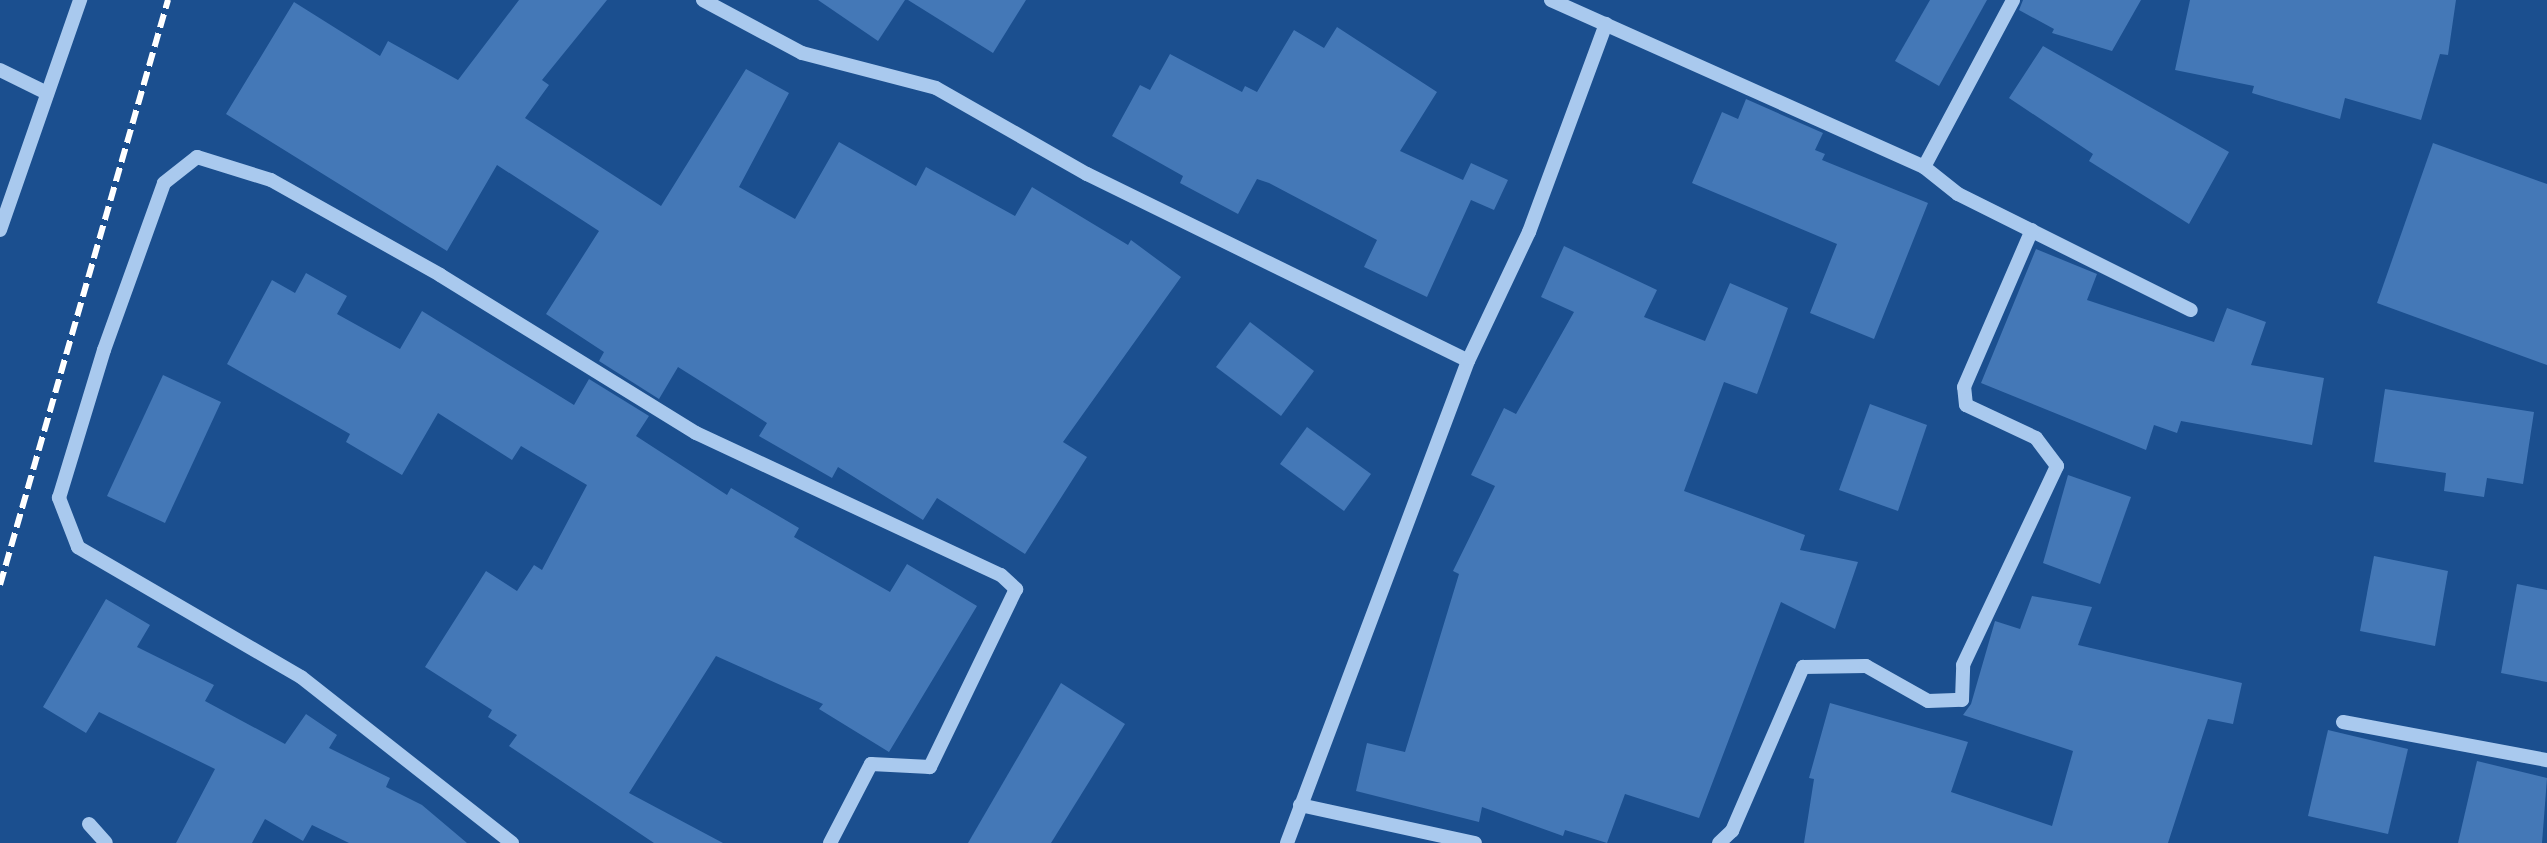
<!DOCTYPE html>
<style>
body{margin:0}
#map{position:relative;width:2547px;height:843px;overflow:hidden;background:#1b4f8f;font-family:"Asap Condensed",sans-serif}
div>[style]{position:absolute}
.building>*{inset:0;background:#4478b7}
.minor>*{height:14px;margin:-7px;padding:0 7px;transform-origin:7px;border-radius:7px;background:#a9c9ee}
.rail>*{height:6px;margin-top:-3px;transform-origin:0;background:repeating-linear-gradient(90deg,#fff 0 14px,transparent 0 20px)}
span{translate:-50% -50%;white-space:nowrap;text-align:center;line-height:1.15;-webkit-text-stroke:6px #1b4f8f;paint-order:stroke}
</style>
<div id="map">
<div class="building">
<i style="clip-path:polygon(519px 0,607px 0,542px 80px,549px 85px,525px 118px,661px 206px,746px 69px,789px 93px,739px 187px,795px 219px,839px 142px,916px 186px,926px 167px,1015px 216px,1032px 187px,1128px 245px,1131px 240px,1181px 277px,1063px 442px,1087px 457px,1025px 554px,937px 498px,923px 520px,838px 467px,832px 478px,759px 436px,767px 423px,678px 367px,659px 399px,599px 361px,604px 352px,546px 314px,599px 231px,497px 165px,447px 251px,226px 114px,294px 2px,380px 56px,388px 41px,458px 80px)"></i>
<i style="clip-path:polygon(818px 0,905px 0,878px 41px)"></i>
<i style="clip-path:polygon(908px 0,1026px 0,993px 53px)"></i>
<i style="clip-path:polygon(1930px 0,1987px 0,1939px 86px,1895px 61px)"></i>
<i style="clip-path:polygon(2023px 0,2141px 0,2112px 51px,2052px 33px,2054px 29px,2019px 10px)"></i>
<i style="clip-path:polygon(2190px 0,2456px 0,2448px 55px,2440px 54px,2421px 120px,2345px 98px,2340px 119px,2252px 93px,2254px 86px,2175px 70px)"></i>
<i style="clip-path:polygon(1337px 27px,1437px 92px,1400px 151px,1463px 180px,1471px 163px,1508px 180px,1494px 210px,1471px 200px,1427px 297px,1364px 267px,1377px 240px,1269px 183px,1257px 179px,1238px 214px,1180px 183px,1183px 176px,1112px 136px,1140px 85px,1150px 90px,1170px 54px,1242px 92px,1245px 86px,1257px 92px,1294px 30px,1324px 48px)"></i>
<i style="clip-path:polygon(2043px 46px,2229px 152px,2189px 224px,2089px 161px,2093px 154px,2009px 98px)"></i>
<i style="clip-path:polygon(1746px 99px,1823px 133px,1815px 150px,1825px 154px,1822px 160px,1928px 203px,1874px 339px,1810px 313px,1837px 244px,1692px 183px,1722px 112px,1738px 119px)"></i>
<i style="clip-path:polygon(2433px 143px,2547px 184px,2547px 365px,2377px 303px)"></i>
<i style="clip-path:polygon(1564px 246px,1657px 290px,1644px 317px,1705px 341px,1730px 283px,1788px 308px,1757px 394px,1724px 382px,1684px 491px,1805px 535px,1800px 550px,1858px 562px,1835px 629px,1781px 602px,1699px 818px,1625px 794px,1607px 843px,1565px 830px,1563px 836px,1482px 807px,1479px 822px,1356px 791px,1367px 743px,1405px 752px,1459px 574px,1453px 571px,1495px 486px,1471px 475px,1504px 408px,1516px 414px,1574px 312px,1541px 297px)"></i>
<i style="clip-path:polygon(2036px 249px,2097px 274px,2087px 300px,2214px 342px,2227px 308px,2266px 322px,2251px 365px,2324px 378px,2312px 445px,2181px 421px,2177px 433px,2154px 425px,2146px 450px,1981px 383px)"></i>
<i style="clip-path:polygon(306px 273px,347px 296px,337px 314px,400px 349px,422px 311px,574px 405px,589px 379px,649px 416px,636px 436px,727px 495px,731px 488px,799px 528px,794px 537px,890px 592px,907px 564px,977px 606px,889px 752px,819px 709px,823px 704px,716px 656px,629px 793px,723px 843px,654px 843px,509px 746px,517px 735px,488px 717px,492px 710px,425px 667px,486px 571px,517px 591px,534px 565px,542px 570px,587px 485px,521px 446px,512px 460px,438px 413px,402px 475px,346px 442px,350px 434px,227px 364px,272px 280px,295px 293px)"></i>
<i style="clip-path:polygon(1250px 322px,1314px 371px,1281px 416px,1216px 367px)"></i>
<i style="clip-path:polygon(163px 375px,221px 402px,165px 523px,107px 496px)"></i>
<i style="clip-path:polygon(2385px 389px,2534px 412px,2523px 484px,2487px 478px,2484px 497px,2444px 491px,2446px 473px,2374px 462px)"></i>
<i style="clip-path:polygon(1870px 404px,1927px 425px,1898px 511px,1839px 490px)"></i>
<i style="clip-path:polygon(1307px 427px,1371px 474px,1344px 511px,1280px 464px)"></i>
<i style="clip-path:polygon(2068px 475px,2131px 497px,2100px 584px,2043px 563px)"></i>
<i style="clip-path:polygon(2374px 556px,2448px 571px,2435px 646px,2360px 631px)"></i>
<i style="clip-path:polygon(2517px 584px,2547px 590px,2547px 682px,2501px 673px)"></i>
<i style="clip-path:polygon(2032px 596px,2092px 607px,2078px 645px,2242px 683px,2233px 724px,2208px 719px,2168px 843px,1804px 843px,1814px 779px,1809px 778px,1830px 703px,1968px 742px,1951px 792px,2052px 826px,2073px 751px,1963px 715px,1971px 704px,1995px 621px,2020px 629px)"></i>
<i style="clip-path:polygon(106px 599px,150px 625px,137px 647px,214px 685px,205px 701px,285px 744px,306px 714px,337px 735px,329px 748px,390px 778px,386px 787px,422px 805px,467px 843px,349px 843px,312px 825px,303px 841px,265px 819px,252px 843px,176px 843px,215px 769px,99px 712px,86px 733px,43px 707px)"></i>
<i style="clip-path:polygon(1061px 683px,1125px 724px,1051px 843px,968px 843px)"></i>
<i style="clip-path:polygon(2328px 730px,2408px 749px,2388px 834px,2308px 816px)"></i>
<i style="clip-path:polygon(2477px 761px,2547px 778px,2542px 843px,2458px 843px)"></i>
</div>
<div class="minor">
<i style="left:703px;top:0;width:112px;rotate:28.2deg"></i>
<i style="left:802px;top:53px;width:138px;rotate:14.6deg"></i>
<i style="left:936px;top:88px;width:174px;rotate:29.7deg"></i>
<i style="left:1087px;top:174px;width:424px;rotate:26.1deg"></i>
<i style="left:1551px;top:0;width:409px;rotate:24.1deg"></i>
<i style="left:1924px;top:167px;width:43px;rotate:38.5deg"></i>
<i style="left:1958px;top:194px;width:260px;rotate:26.5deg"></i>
<i style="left:0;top:70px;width:52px;rotate:26.1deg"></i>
<i style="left:1924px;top:167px;width:189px;rotate:-61.9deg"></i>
<i style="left:0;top:230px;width:244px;rotate:-70.8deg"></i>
<i style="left:2343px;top:722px;width:208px;rotate:10.6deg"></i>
<i style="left:1300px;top:805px;width:179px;rotate:12.3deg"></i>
<i style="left:89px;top:824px;width:25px;rotate:48deg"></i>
<i style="left:512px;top:843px;width:268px;rotate:-141.8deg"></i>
<i style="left:301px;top:677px;width:258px;rotate:-149.8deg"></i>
<i style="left:78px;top:547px;width:53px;rotate:-111.2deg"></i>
<i style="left:59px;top:498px;width:155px;rotate:-73.1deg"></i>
<i style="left:104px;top:350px;width:177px;rotate:-70.2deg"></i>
<i style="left:164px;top:183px;width:42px;rotate:-38.2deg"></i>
<i style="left:197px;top:157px;width:77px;rotate:17.3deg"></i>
<i style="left:271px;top:180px;width:194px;rotate:29.3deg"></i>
<i style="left:440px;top:275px;width:301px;rotate:31.7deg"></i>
<i style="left:696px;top:433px;width:336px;rotate:25deg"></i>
<i style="left:1001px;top:575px;width:21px;rotate:43deg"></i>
<i style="left:1016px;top:589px;width:198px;rotate:115.8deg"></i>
<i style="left:930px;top:767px;width:59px;rotate:-177.1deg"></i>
<i style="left:871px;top:764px;width:89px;rotate:117.4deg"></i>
<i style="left:1287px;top:843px;width:515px;rotate:-69.42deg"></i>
<i style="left:1468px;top:361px;width:143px;rotate:-64.7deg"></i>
<i style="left:1529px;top:232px;width:222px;rotate:-69.7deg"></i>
<i style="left:1719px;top:843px;width:18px;rotate:-43deg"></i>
<i style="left:1732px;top:831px;width:179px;rotate:-66.6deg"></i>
<i style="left:1803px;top:667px;width:63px;rotate:-0.9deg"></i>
<i style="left:1866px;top:666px;width:71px;rotate:29.4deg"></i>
<i style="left:1928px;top:701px;width:34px;rotate:-2deg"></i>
<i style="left:1962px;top:700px;width:35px;rotate:-88deg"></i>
<i style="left:1963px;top:665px;width:220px;rotate:-64.7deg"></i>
<i style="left:2057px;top:466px;width:35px;rotate:-127deg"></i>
<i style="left:2036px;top:438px;width:77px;rotate:-154.8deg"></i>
<i style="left:1966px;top:405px;width:18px;rotate:-96deg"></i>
<i style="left:1964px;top:387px;width:171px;rotate:-66.6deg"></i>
</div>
<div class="rail">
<i style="left:0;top:585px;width:609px;rotate:-73.98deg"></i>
</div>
</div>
